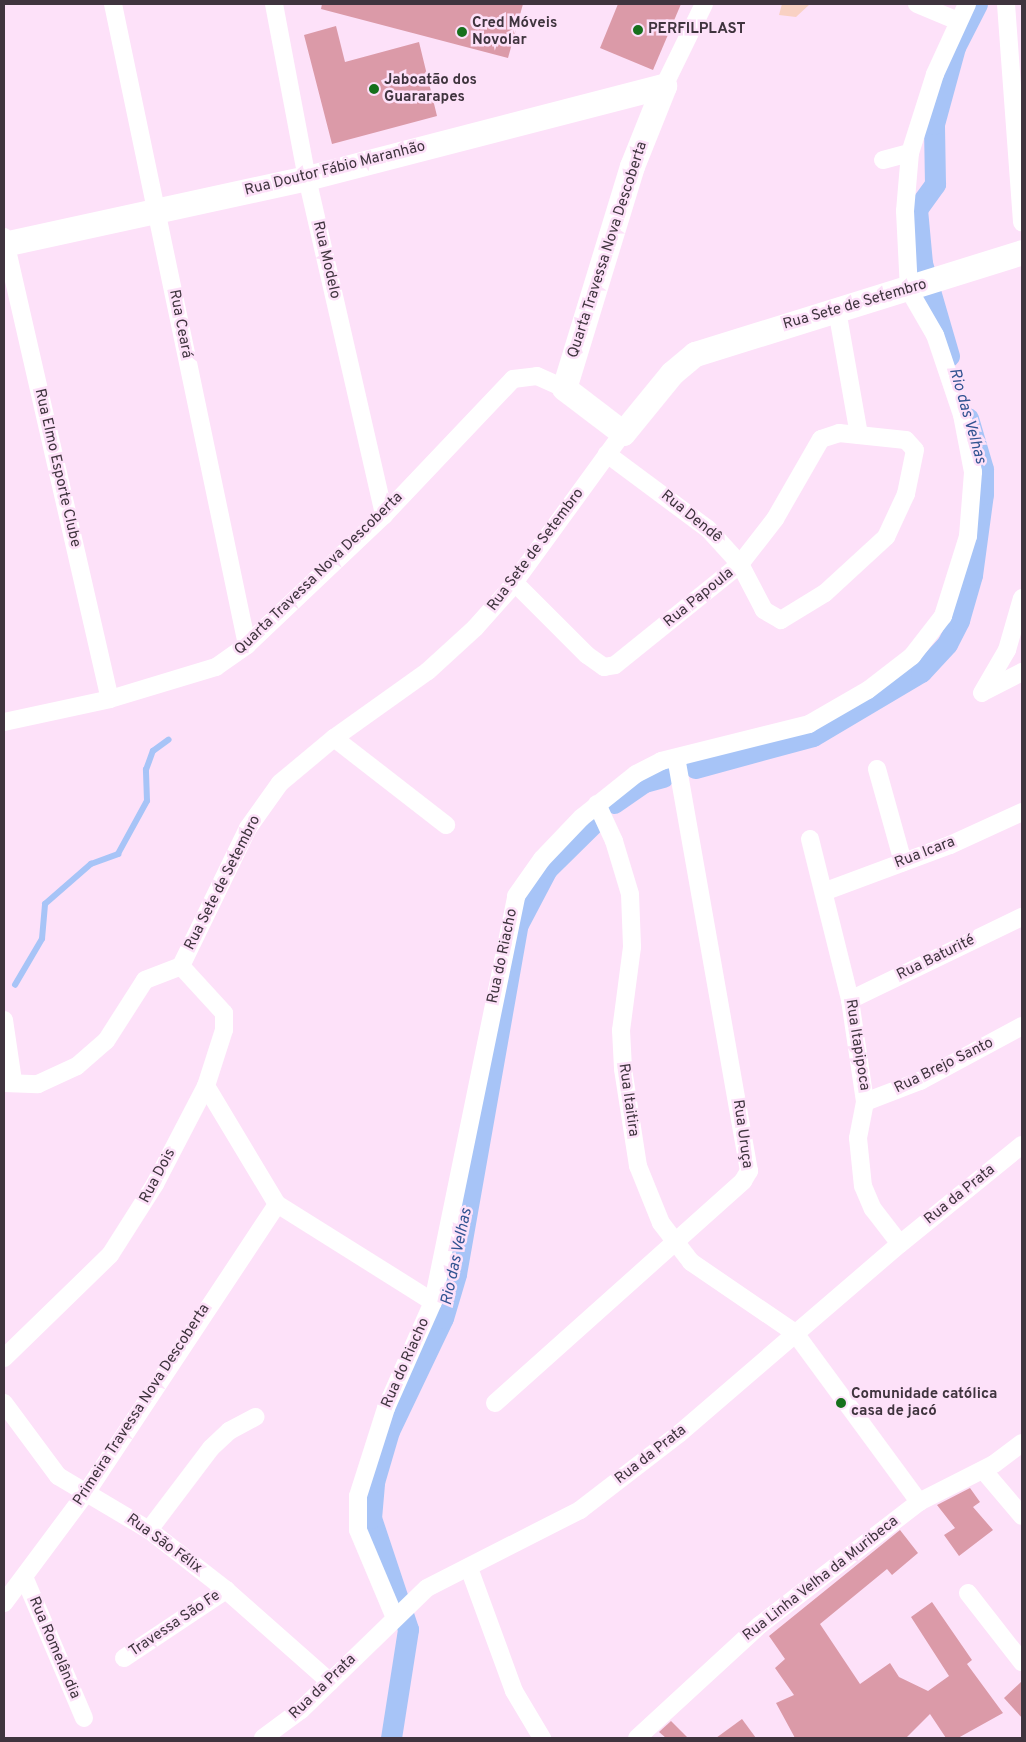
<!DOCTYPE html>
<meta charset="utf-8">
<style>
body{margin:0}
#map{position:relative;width:1026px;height:1742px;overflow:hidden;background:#fde1f9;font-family:Overpass,sans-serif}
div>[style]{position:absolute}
.green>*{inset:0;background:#f9d1c3}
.stream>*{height:5.5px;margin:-2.75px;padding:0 2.75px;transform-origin:2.75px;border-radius:2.75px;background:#a7c4f7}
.canal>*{height:21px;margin:-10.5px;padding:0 10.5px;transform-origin:10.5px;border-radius:10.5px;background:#a7c4f7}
.building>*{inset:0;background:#db9aa8}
.street>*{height:18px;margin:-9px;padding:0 9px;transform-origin:9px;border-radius:9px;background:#fff}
.secondary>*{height:25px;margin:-12.5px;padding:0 12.5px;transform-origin:12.5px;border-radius:12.5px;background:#fff}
.dots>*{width:14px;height:14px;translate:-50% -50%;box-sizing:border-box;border:2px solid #fde1f9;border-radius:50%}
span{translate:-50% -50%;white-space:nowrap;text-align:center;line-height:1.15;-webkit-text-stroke:5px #fde1f9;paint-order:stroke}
.poi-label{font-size:15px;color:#3f343e;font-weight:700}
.left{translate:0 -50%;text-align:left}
.street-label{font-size:15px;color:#3f343e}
.water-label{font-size:16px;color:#315391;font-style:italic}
.frame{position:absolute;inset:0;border:5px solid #3f343e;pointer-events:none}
</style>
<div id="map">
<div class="green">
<i style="clip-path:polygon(782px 4px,810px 4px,796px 17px,779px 15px)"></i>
</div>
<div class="stream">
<i style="left:15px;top:985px;width:53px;rotate:-59.6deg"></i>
<i style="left:42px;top:939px;width:35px;rotate:-85deg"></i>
<i style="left:45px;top:904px;width:61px;rotate:-41deg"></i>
<i style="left:91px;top:864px;width:29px;rotate:-20deg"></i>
<i style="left:118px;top:854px;width:60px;rotate:-61.3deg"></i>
<i style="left:147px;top:801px;width:31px;rotate:-92deg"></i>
<i style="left:146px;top:770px;width:20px;rotate:-70deg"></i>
<i style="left:153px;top:751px;width:19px;rotate:-36deg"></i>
</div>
<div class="canal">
<i style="left:949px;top:356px;width:97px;rotate:-106.2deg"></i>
<i style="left:922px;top:263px;width:54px;rotate:-95.3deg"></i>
<i style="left:917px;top:209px;width:31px;rotate:-54deg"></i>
<i style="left:935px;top:184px;width:60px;rotate:-91deg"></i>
<i style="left:934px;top:124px;width:80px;rotate:-74.7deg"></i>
<i style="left:955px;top:47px;width:48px;rotate:-62.9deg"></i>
<i style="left:695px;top:768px;width:122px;rotate:-15.2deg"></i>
<i style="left:813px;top:736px;width:126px;rotate:-30.7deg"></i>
<i style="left:921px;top:672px;width:38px;rotate:-47deg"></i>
<i style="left:947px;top:644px;width:27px;rotate:-63deg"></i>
<i style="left:959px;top:620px;width:47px;rotate:-73.9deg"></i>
<i style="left:972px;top:575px;width:82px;rotate:-82.3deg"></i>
<i style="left:983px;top:494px;width:25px;rotate:-90deg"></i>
<i style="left:983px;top:469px;width:53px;rotate:-106.4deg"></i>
<i style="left:614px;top:803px;width:37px;rotate:-35deg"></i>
<i style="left:644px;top:782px;width:20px;rotate:-15deg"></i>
<i style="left:391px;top:1738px;width:110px;rotate:-81.1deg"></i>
<i style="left:408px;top:1629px;width:117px;rotate:-108.4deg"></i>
<i style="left:371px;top:1518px;width:36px;rotate:-85deg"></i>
<i style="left:374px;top:1482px;width:53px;rotate:-73.6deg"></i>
<i style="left:389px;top:1431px;width:125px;rotate:-64.5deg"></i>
<i style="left:443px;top:1318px;width:46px;rotate:-73.5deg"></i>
<i style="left:456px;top:1274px;width:355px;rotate:-80deg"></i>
<i style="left:518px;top:924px;width:62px;rotate:-62.2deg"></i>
<i style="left:547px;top:869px;width:74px;rotate:-44.5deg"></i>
</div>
<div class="building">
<i style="clip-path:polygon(322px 4px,523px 4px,508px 58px,321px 9px)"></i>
<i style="clip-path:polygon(618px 4px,681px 4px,653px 70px,600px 48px)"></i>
<i style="clip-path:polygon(336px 26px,345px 62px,419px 42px,437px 116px,332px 144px,304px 35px)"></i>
<i style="clip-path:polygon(970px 1488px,980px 1502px,973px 1507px,993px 1530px,959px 1556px,944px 1535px,955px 1528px,937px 1505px)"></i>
<i style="clip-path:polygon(900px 1530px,918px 1553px,892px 1575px,887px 1569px,820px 1624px,860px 1684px,890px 1663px,899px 1677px,928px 1691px,949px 1676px,911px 1617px,932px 1602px,972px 1660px,967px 1664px,1003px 1713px,958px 1738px,946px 1738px,930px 1714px,906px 1738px,795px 1738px,776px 1703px,794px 1695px,775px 1668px,785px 1659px,769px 1636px)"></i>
<i style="clip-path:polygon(1022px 1681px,1022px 1718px,1004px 1698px)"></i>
<i style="clip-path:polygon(742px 1719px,756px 1738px,716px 1738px)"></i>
<i style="clip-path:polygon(671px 1721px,688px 1738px,666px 1738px,659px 1732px)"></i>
</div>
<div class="street">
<i style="left:113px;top:4px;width:655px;rotate:78.19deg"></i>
<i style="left:274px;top:4px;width:177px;rotate:79.3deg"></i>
<i style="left:307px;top:178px;width:346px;rotate:77.1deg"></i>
<i style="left:917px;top:4px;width:44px;rotate:22.5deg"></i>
<i style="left:1006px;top:4px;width:219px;rotate:85.8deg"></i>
<i style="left:664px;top:86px;width:91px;rotate:-64deg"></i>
<i style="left:883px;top:160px;width:28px;rotate:-15deg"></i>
<i style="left:4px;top:237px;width:474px;rotate:77.1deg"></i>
<i style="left:837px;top:310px;width:127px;rotate:80deg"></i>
<i style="left:514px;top:582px;width:103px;rotate:45deg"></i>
<i style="left:587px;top:655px;width:21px;rotate:35deg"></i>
<i style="left:604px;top:667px;width:11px;rotate:-10deg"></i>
<i style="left:615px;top:665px;width:161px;rotate:-38.9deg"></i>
<i style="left:740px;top:564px;width:57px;rotate:-52.1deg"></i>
<i style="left:775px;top:519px;width:92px;rotate:-60.1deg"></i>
<i style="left:821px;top:439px;width:19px;rotate:-18deg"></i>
<i style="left:839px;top:433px;width:67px;rotate:6deg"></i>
<i style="left:906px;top:440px;width:13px;rotate:48deg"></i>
<i style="left:915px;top:450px;width:45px;rotate:101.6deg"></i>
<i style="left:906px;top:494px;width:47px;rotate:114.9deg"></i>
<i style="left:886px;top:537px;width:83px;rotate:137.4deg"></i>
<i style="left:825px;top:593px;width:52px;rotate:148.5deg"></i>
<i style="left:781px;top:620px;width:20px;rotate:-150deg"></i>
<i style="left:764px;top:610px;width:52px;rotate:-117.6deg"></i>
<i style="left:740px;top:564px;width:47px;rotate:-132.4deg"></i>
<i style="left:708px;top:529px;width:126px;rotate:-143.4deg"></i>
<i style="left:985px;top:691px;width:42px;rotate:-27.2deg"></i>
<i style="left:982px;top:693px;width:50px;rotate:-59.8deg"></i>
<i style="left:1007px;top:650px;width:54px;rotate:-73.9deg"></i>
<i style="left:4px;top:722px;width:108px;rotate:-12.2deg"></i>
<i style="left:110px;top:699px;width:111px;rotate:-16.8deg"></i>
<i style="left:216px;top:667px;width:38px;rotate:-35deg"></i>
<i style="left:247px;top:645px;width:189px;rotate:-43.5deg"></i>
<i style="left:384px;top:515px;width:187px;rotate:-46.5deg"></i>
<i style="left:513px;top:379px;width:24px;rotate:-7deg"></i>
<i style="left:537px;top:376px;width:30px;rotate:24deg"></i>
<i style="left:334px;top:738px;width:142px;rotate:37.8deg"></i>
<i style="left:877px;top:769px;width:97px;rotate:74.4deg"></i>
<i style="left:597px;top:804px;width:41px;rotate:65.3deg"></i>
<i style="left:614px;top:841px;width:55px;rotate:73.2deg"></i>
<i style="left:630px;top:894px;width:53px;rotate:87.8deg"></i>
<i style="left:632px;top:947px;width:84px;rotate:97.5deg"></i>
<i style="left:621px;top:1030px;width:39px;rotate:87deg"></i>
<i style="left:623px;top:1069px;width:98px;rotate:81.2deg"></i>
<i style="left:638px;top:1166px;width:61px;rotate:68deg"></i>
<i style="left:661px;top:1223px;width:49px;rotate:52.4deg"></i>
<i style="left:691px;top:1262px;width:126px;rotate:34.3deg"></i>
<i style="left:795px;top:1333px;width:210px;rotate:53.7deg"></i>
<i style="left:810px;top:839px;width:166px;rotate:76deg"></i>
<i style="left:850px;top:1000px;width:103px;rotate:81.6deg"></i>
<i style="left:865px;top:1102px;width:37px;rotate:101deg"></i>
<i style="left:858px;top:1138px;width:48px;rotate:84.1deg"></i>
<i style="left:863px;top:1186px;width:25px;rotate:67deg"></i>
<i style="left:873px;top:1209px;width:44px;rotate:52.4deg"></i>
<i style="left:826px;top:891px;width:132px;rotate:-20.4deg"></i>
<i style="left:950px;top:845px;width:79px;rotate:-24.6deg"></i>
<i style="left:850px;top:1000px;width:191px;rotate:-25.8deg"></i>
<i style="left:4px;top:1020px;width:62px;rotate:81.6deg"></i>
<i style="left:4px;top:1083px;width:34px;rotate:2deg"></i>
<i style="left:38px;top:1084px;width:43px;rotate:-24.8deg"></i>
<i style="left:77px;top:1066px;width:38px;rotate:-41deg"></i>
<i style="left:106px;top:1041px;width:72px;rotate:-57.4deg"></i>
<i style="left:145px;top:980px;width:39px;rotate:-21deg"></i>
<i style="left:181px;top:966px;width:153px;rotate:-64.1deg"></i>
<i style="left:248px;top:828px;width:55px;rotate:-54.6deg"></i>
<i style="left:280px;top:783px;width:70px;rotate:-39.8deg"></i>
<i style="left:334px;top:738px;width:115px;rotate:-35.5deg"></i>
<i style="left:428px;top:671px;width:64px;rotate:-42.5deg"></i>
<i style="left:475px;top:628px;width:50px;rotate:-48.3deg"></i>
<i style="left:508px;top:591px;width:195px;rotate:-54deg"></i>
<i style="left:206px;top:1086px;width:138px;rotate:59deg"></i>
<i style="left:277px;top:1204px;width:184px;rotate:32.1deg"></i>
<i style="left:865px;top:1102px;width:59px;rotate:-20.9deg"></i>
<i style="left:920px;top:1081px;width:116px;rotate:-28.3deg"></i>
<i style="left:4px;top:1358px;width:148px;rotate:-44.2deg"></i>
<i style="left:110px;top:1255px;width:84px;rotate:-57.6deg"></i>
<i style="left:155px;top:1184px;width:110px;rotate:-62.5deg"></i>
<i style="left:206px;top:1086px;width:59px;rotate:-72.2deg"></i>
<i style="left:224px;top:1030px;width:17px;rotate:-90deg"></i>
<i style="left:224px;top:1013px;width:64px;rotate:-132.5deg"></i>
<i style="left:4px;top:1403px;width:91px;rotate:53.5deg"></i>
<i style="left:58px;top:1476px;width:106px;rotate:30.7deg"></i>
<i style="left:149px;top:1530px;width:98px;rotate:37.9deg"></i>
<i style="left:226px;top:1590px;width:139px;rotate:41.5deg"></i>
<i style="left:495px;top:1403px;width:333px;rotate:-41.8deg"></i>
<i style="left:743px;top:1181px;width:12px;rotate:-59deg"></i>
<i style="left:749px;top:1171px;width:419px;rotate:-100deg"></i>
<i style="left:983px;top:1470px;width:60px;rotate:49.7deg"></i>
<i style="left:149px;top:1530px;width:103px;rotate:-52.9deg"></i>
<i style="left:211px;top:1448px;width:25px;rotate:-43deg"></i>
<i style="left:229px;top:1431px;width:30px;rotate:-28deg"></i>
<i style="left:469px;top:1568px;width:131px;rotate:69.9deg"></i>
<i style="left:514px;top:1691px;width:55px;rotate:59.2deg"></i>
<i style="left:25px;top:1579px;width:151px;rotate:67deg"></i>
<i style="left:968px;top:1593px;width:88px;rotate:52deg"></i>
<i style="left:4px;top:1603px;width:137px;rotate:-53.3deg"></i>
<i style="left:86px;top:1493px;width:346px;rotate:-56.5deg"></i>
<i style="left:395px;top:1618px;width:95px;rotate:-112.8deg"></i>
<i style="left:358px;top:1530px;width:34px;rotate:-90deg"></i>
<i style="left:358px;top:1496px;width:92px;rotate:-72.3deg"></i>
<i style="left:386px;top:1408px;width:116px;rotate:-66.1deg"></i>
<i style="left:433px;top:1302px;width:414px;rotate:-78.4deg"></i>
<i style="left:516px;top:896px;width:45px;rotate:-54.9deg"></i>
<i style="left:542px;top:859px;width:57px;rotate:-46.4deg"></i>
<i style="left:581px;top:818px;width:70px;rotate:-38.7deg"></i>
<i style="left:636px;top:774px;width:28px;rotate:-27deg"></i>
<i style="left:661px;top:761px;width:153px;rotate:-14deg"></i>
<i style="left:809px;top:724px;width:68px;rotate:-30deg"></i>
<i style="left:868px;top:690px;width:56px;rotate:-37.7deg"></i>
<i style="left:912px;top:656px;width:51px;rotate:-52.2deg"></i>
<i style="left:943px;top:616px;width:84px;rotate:-72.6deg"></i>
<i style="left:968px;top:536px;width:64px;rotate:-85.5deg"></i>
<i style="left:973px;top:472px;width:58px;rotate:-100.9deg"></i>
<i style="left:962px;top:415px;width:84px;rotate:-108.6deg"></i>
<i style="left:935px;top:335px;width:52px;rotate:-120deg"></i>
<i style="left:909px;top:290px;width:79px;rotate:-92.9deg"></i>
<i style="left:905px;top:211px;width:58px;rotate:-85.1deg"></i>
<i style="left:910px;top:153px;width:83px;rotate:-72.4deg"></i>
<i style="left:935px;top:74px;width:77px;rotate:-65.4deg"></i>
<i style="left:124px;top:1658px;width:123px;rotate:-33.7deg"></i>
<i style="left:263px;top:1738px;width:47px;rotate:-36.4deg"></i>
<i style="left:301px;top:1710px;width:175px;rotate:-44.1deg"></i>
<i style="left:427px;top:1588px;width:172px;rotate:-27deg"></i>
<i style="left:580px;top:1510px;width:126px;rotate:-37.6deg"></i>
<i style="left:680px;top:1433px;width:290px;rotate:-40.7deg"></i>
<i style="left:900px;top:1244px;width:157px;rotate:-39.1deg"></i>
<i style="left:637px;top:1738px;width:167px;rotate:-42.6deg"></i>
<i style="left:760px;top:1625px;width:201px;rotate:-37.7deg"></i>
<i style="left:919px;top:1502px;width:84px;rotate:-26.9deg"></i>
<i style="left:994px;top:1464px;width:35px;rotate:-37deg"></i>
</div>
<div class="secondary">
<i style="left:664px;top:86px;width:86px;rotate:111.8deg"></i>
<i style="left:632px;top:166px;width:232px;rotate:107deg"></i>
<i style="left:564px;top:388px;width:74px;rotate:37.3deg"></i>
<i style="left:623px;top:433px;width:77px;rotate:-50.8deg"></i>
<i style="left:672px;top:373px;width:30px;rotate:-40deg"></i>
<i style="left:695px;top:354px;width:343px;rotate:-17.3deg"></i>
<i style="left:4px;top:244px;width:310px;rotate:-12.3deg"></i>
<i style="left:307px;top:178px;width:369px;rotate:-14.5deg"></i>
</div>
<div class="dots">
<i style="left:638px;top:30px;background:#16701c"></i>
<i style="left:462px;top:32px;background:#16701c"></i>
<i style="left:374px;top:89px;background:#16701c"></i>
<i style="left:841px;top:1403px;background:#16701c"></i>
</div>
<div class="poi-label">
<span class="left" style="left:472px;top:32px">Cred Móveis<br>Novolar</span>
<span class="left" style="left:648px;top:30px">PERFILPLAST</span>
<span class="left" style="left:384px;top:89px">Jaboatão dos<br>Guararapes</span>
<span class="left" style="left:851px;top:1403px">Comunidade católica<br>casa de jacó</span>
</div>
<div class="street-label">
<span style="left:335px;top:169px;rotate:-14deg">Rua Doutor Fábio Maranhão</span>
<span style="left:608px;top:250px;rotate:-72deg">Quarta Travessa Nova Descoberta</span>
<span style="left:326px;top:260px;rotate:77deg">Rua Modelo</span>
<span style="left:855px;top:305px;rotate:-16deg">Rua Sete de Setembro</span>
<span style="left:180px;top:324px;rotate:79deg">Rua Ceará</span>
<span style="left:57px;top:468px;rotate:77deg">Rua Elmo Esporte Clube</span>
<span style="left:691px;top:517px;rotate:39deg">Rua Dendê</span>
<span style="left:536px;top:550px;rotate:-53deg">Rua Sete de Setembro</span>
<span style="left:319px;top:574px;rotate:-44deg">Quarta Travessa Nova Descoberta</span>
<span style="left:699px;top:598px;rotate:-39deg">Rua Papoula</span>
<span style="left:925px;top:853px;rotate:-21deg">Rua Icara</span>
<span style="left:223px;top:883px;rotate:-63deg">Rua Sete de Setembro</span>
<span style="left:503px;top:956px;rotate:-78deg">Rua do Riacho</span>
<span style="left:936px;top:958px;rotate:-26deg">Rua Baturité</span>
<span style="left:857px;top:1045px;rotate:81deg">Rua Itapipoca</span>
<span style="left:944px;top:1066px;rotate:-26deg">Rua Brejo Santo</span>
<span style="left:628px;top:1100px;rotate:82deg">Rua Itaitira</span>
<span style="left:742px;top:1134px;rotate:82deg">Rua Uruça</span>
<span style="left:158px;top:1176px;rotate:-62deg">Rua Dois</span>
<span style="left:960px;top:1195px;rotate:-39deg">Rua da Prata</span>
<span style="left:406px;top:1363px;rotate:-66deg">Rua do Riacho</span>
<span style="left:142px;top:1405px;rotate:-57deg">Primeira Travessa Nova Descoberta</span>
<span style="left:651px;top:1455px;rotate:-38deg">Rua da Prata</span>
<span style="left:164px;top:1544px;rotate:36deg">Rua São Félix</span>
<span style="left:821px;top:1579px;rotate:-38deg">Rua Linha Velha da Muribeca</span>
<span style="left:175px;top:1624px;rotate:-34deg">Travessa São Fe</span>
<span style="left:54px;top:1648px;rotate:67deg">Rua Romelândia</span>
<span style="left:323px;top:1687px;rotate:-44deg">Rua da Prata</span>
</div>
<div class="water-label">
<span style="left:967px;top:416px;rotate:74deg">Rio das Velhas</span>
<span style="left:457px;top:1257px;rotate:-78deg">Rio das Velhas</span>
</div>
<div class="frame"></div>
</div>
